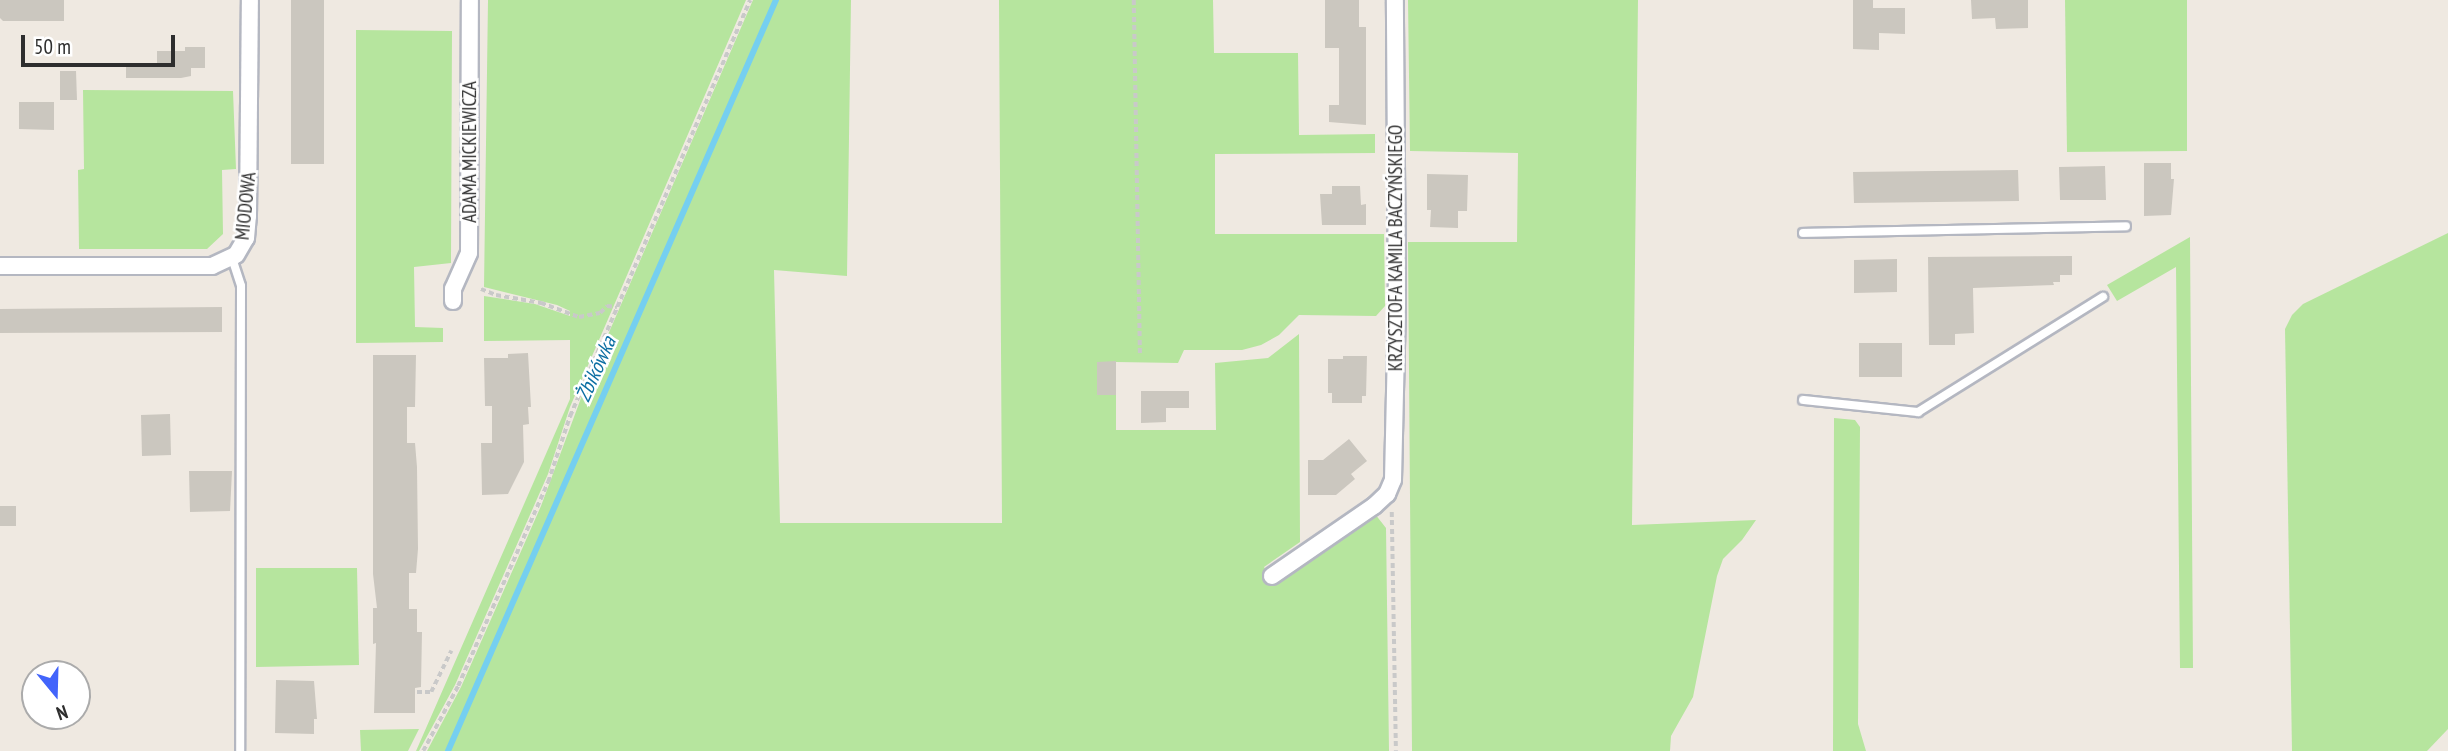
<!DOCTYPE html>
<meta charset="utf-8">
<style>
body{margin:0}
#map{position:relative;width:2448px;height:751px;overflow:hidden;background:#efe9e1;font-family:"PT Sans Narrow",sans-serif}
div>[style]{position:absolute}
.green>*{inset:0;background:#b6e59e}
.stream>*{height:6px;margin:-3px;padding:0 3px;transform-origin:3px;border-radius:3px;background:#75cff0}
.building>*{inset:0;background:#cbc7bf}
.path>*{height:3.5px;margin-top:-1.75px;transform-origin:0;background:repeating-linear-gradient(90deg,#c9c9c9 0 5px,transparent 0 8.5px)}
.roads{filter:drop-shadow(2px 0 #b4b7c1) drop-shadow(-2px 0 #b4b7c1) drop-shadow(0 2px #b4b7c1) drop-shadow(0 -2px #b4b7c1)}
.service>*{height:8px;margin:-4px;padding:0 4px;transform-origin:4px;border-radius:4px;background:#fff}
.minor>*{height:16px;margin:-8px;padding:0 8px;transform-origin:8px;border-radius:8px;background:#fff}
span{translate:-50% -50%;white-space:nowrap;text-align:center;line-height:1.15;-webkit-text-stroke:5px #fff;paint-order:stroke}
.street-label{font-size:19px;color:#2e2e2e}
.water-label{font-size:21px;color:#0d6fa3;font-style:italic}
.north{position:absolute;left:21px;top:660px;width:70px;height:70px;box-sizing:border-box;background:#fff;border:2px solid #ababab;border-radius:50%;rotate:161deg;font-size:19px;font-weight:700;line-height:28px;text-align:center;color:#2e2e2e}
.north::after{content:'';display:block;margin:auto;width:24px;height:32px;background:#4264fb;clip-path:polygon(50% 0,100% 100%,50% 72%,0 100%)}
.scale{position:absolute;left:21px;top:35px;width:154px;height:32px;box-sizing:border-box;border:4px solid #2e2e2e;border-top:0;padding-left:9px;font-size:21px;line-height:24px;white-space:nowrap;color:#2e2e2e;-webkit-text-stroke:5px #fff;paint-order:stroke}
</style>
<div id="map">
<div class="green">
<i style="clip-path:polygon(488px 0,746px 0,570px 407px,548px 474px,455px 685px,419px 751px,416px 751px,570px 399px,570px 340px,484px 341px,484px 296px,535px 304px,570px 316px,570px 311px,557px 305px,484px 287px)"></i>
<i style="clip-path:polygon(753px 0,851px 0,847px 276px,774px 270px,780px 523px,1002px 523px,999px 0,1213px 0,1214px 53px,1298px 53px,1299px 135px,1375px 134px,1375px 153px,1215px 154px,1215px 234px,1384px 234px,1385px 306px,1376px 316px,1299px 315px,1279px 335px,1261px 345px,1242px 350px,1184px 350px,1178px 363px,1116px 362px,1116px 430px,1216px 430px,1215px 363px,1268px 358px,1299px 334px,1300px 542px,1264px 567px,1273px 581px,1375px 514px,1386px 528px,1389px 751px,427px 751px,461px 687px,541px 506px,584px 390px)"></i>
<i style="clip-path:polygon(1408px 0,1638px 0,1632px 525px,1756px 520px,1742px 540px,1723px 559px,1717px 576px,1693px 697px,1671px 736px,1670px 751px,1412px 751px,1408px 242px,1517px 242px,1518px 153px,1410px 151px)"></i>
<i style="clip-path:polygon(2065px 0,2187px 0,2187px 151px,2067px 152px)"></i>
<i style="clip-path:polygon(356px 30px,452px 31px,451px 263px,414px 267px,415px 327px,443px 328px,443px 342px,356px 343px)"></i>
<i style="clip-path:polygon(83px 90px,233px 91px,236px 169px,222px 170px,223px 234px,207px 249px,79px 249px,78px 170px,84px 169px)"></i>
<i style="clip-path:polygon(2448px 233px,2448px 729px,2427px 751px,2292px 751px,2285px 329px,2292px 315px,2303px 304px)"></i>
<i style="clip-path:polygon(2190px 237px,2193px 668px,2180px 668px,2176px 267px,2117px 301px,2107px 285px)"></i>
<i style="clip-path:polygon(1834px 418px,1855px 420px,1860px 427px,1858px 724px,1866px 751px,1833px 751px)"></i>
<i style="clip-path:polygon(256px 568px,357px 568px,359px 665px,256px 667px)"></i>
<i style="clip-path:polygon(419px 729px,408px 751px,361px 751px,360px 730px)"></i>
</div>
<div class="stream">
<i style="left:448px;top:751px;width:820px;rotate:-66.41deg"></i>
</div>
<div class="building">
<i style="clip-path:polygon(0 0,64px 0,64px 21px,3px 21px,0 18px)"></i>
<i style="clip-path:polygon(291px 0,324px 0,324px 164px,291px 164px)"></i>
<i style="clip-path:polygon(1325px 0,1359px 0,1359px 27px,1366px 27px,1366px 125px,1329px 122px,1329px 105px,1339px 105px,1339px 48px,1325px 48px)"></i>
<i style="clip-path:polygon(1853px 0,1873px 0,1873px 8px,1905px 8px,1905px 34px,1879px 33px,1879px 50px,1853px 49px)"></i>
<i style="clip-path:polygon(1971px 0,2028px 0,2028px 28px,1996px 29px,1995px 18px,1972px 19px)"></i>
<i style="clip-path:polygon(185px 47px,205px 47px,205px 68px,191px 68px,191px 76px,181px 78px,126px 78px,126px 65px,157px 63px,157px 51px,185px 51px)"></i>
<i style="clip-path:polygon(60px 71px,76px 71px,77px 100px,60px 100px)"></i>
<i style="clip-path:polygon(19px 102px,54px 102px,54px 130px,19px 129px)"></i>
<i style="clip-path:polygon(2144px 163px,2171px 163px,2171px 179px,2174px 179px,2171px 215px,2144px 216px)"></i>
<i style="clip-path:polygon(2105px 166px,2106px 200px,2060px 200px,2059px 167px)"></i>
<i style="clip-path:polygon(2018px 170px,2019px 201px,1854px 203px,1853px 172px)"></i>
<i style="clip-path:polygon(1427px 174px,1468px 175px,1467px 211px,1458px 211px,1458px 228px,1430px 227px,1431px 210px,1427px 210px)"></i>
<i style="clip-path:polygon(1332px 186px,1360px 186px,1361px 205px,1366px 204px,1366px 225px,1322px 225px,1320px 194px,1332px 194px)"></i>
<i style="clip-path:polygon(2072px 256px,2072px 275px,2060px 275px,2060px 282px,2053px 282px,2054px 285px,1973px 288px,1974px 333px,1955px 334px,1955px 345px,1929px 345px,1928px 257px)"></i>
<i style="clip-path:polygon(1897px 259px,1897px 292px,1854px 293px,1854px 260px)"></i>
<i style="clip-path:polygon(222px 307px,222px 332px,0 333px,0 309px)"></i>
<i style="clip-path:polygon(1859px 343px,1902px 343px,1902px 377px,1859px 377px)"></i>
<i style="clip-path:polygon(528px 353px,531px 407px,528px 407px,529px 424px,523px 425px,524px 462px,508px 494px,482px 495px,481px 443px,492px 443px,492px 406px,485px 406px,484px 358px,508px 358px,508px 354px)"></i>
<i style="clip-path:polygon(373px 355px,416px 355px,415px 407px,407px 407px,407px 443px,415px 443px,417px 467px,418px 549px,416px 573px,409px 573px,409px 609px,417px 609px,417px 632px,422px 632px,421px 687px,415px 688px,415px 713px,374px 713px,376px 643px,373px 644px,373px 608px,377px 608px,373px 574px)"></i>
<i style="clip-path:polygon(1343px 356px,1367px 356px,1366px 396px,1362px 396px,1362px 403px,1332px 403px,1332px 393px,1328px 393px,1328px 359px,1343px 359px)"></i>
<i style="clip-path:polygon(1116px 361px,1116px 395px,1097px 395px,1097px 362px)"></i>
<i style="clip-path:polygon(1141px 391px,1189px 391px,1189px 408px,1166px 408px,1166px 422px,1141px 423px)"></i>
<i style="clip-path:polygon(170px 414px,171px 455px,142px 456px,141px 415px)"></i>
<i style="clip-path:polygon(1349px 439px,1367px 461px,1351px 474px,1355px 479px,1336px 495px,1308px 495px,1308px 460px,1323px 460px)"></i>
<i style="clip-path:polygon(189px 471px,232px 471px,230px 511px,190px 512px)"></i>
<i style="clip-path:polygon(0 506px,16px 506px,16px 526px,0 526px)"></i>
<i style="clip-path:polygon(276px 680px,314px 681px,317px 719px,314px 719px,314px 734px,275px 733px)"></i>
</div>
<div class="path">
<i style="left:1134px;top:0;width:355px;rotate:89deg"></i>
<i style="left:481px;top:289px;width:16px;rotate:22deg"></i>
<i style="left:496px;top:295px;width:46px;rotate:10.1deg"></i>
<i style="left:541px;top:303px;width:40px;rotate:20.2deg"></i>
<i style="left:579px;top:317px;width:21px;rotate:-11deg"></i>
<i style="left:600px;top:313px;width:10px;rotate:-45deg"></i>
<i style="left:607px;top:306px;width:10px;rotate:6deg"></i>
<i style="left:1392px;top:512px;width:239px;rotate:89deg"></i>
<i style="left:417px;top:692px;width:14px"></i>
<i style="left:431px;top:692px;width:46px;rotate:-64deg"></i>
<i style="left:423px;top:751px;width:74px;rotate:-61.7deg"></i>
<i style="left:458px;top:686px;width:223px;rotate:-66.2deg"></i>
<i style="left:548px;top:482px;width:70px;rotate:-71.6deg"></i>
<i style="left:570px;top:416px;width:453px;rotate:-66.6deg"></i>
</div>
<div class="roads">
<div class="service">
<i style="left:1803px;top:233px;width:323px;rotate:-1.2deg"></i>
<i style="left:232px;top:258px;width:29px;rotate:72deg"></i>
<i style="left:241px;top:286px;width:465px;rotate:90.1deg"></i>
<i style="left:1803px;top:400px;width:116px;rotate:6deg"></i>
<i style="left:1918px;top:412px;width:218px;rotate:-31.9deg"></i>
</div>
<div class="minor">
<i style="left:0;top:266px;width:212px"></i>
<i style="left:212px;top:266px;width:26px;rotate:-25deg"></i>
<i style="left:236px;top:255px;width:20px;rotate:-60deg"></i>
<i style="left:246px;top:238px;width:22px;rotate:-85deg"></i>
<i style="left:248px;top:216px;width:216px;rotate:-89.5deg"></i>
<i style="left:453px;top:301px;width:12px;rotate:-90deg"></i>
<i style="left:453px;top:289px;width:39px;rotate:-66deg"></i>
<i style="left:469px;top:253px;width:253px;rotate:-89.8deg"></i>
<i style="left:1272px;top:576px;width:124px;rotate:-34.5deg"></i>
<i style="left:1374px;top:506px;width:18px;rotate:-43deg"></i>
<i style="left:1387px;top:494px;width:15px;rotate:-67deg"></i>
<i style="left:1393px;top:480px;width:173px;rotate:-88.7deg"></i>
<i style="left:1397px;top:307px;width:307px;rotate:-90.4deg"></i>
</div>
</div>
<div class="street-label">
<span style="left:470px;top:152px;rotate:-90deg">ADAMA MICKIEWICZA</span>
<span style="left:246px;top:206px;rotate:-84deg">MIODOWA</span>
<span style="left:1396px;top:248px;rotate:-90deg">KRZYSZTOFA KAMILA BACZYŃSKIEGO</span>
</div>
<div class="water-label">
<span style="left:596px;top:369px;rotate:-66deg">Żbikówka</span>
</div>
<div class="north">N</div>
<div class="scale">50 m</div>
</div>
